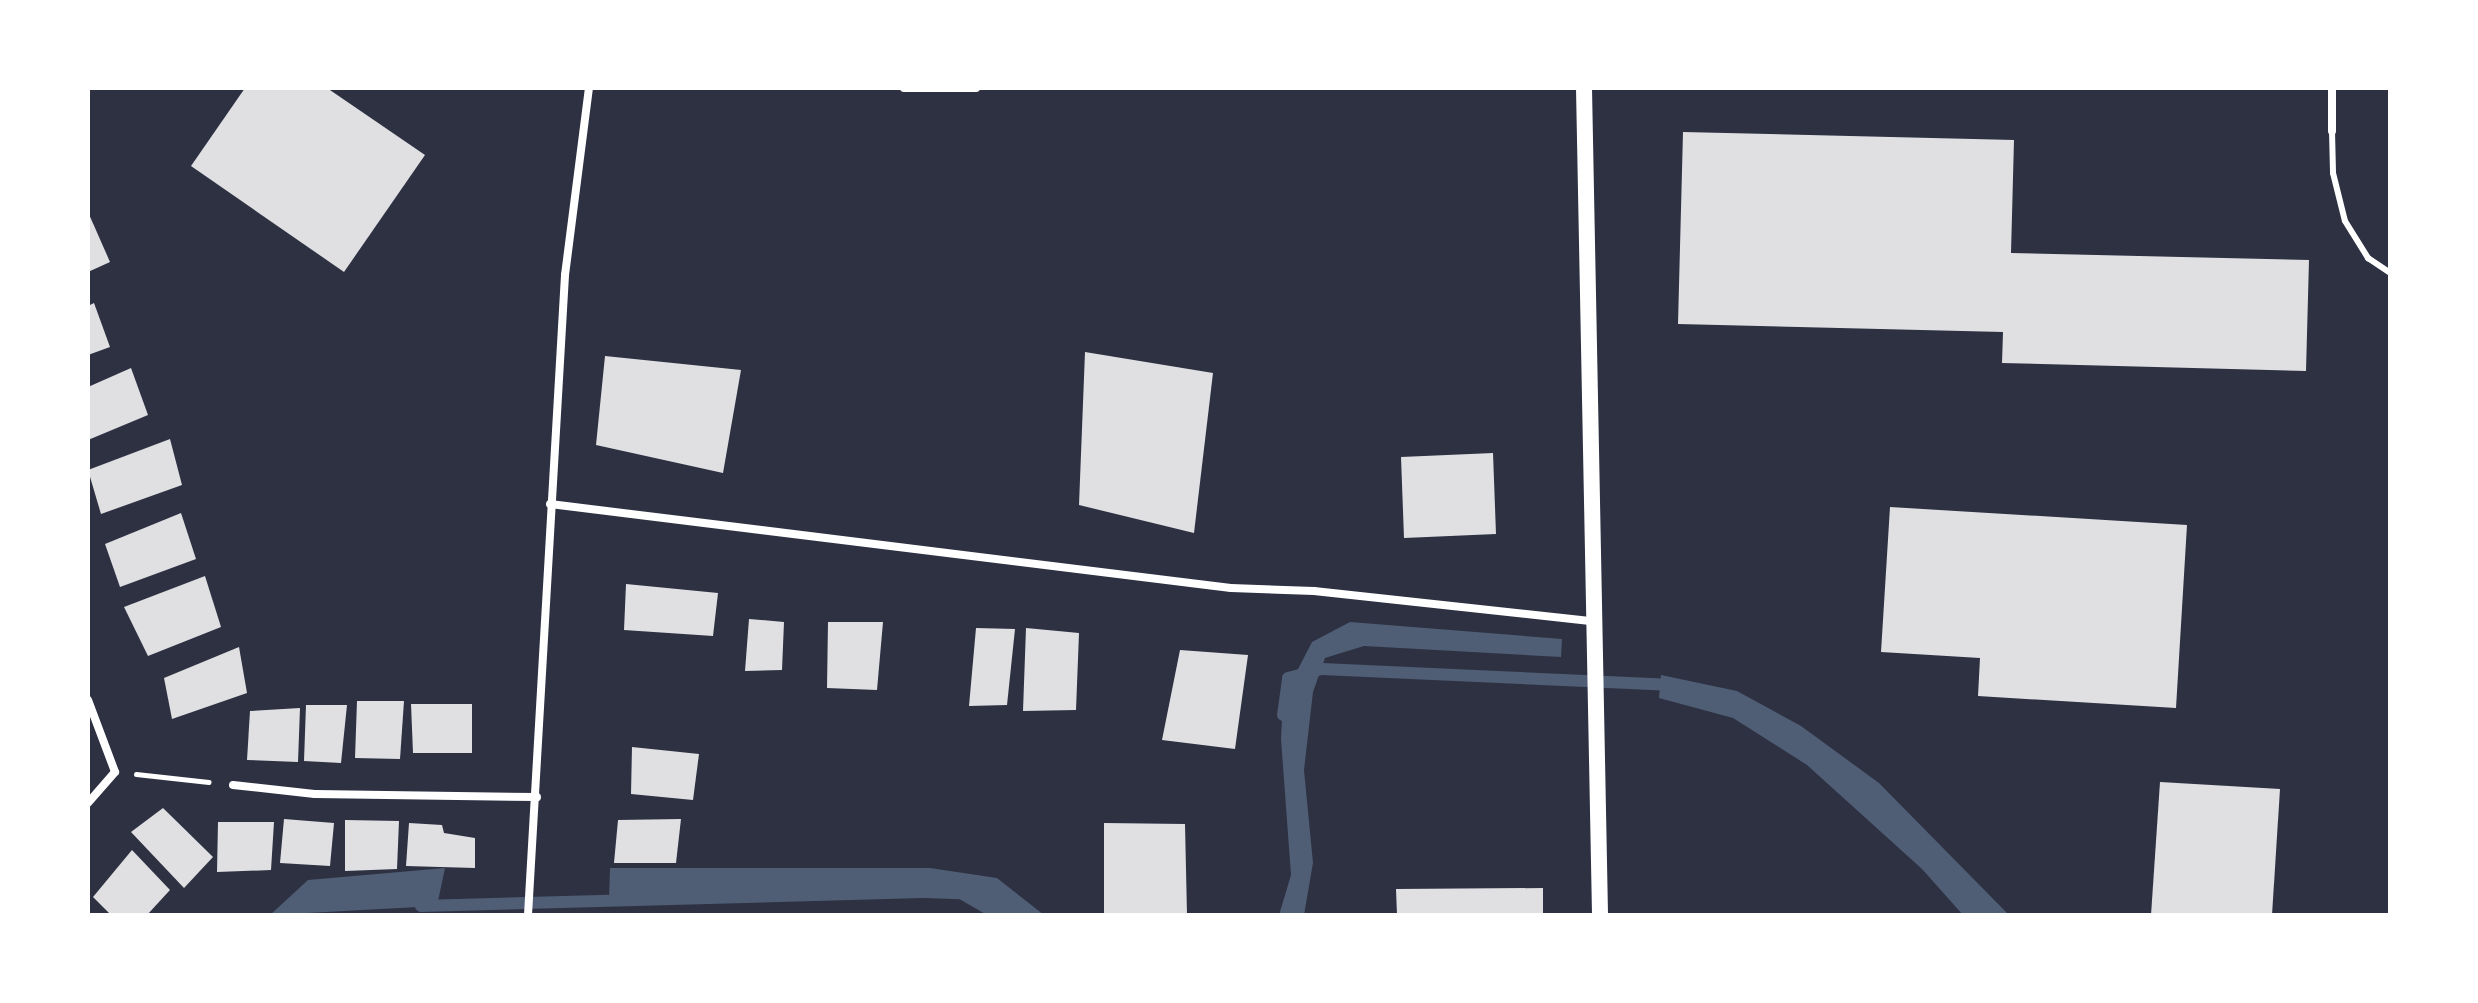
<!DOCTYPE html>
<style>
body{margin:0}
#map{position:relative;width:2478px;height:1003px;overflow:hidden;background:#2d3142;font-family:"Open Sans",sans-serif}
div>[style]{position:absolute}
.water>*{inset:0;background:#4f5d75}
.stream>*{height:12px;margin:-6px;padding:0 6px;transform-origin:6px;border-radius:6px;background:#4f5d75}
.building>*{inset:0;background:#e0e0e3}
.path>*{height:5px;margin:-2.5px;padding:0 2.5px;transform-origin:2.5px;border-radius:2.5px;background:#fff}
.service>*{height:6px;margin:-3px;padding:0 3px;transform-origin:3px;border-radius:3px;background:#fff}
.minor>*{height:8px;margin:-4px;padding:0 4px;transform-origin:4px;border-radius:4px;background:#fff}
.secondary>*{height:16px;margin:-8px;padding:0 8px;transform-origin:8px;border-radius:8px;background:#fff}
span{translate:-50% -50%;white-space:nowrap;text-align:center;line-height:1.15;-webkit-text-stroke:6px #fff;paint-order:stroke}
.frame{position:absolute;inset:0;border:90px solid #fff;pointer-events:none}
</style>
<div id="map">
<div class="water">
<i style="clip-path:polygon(1350px 622px,1562px 639px,1561px 657px,1364px 646px,1325px 658px,1313px 692px,1304px 770px,1313px 863px,1304px 915px,1279px 915px,1291px 875px,1281px 739px,1283px 698px,1312px 642px)"></i>
<i style="clip-path:polygon(1661px 675px,1737px 691px,1801px 726px,1879px 783px,2009px 915px,1963px 915px,1922px 869px,1807px 765px,1733px 718px,1659px 698px)"></i>
<i style="clip-path:polygon(445px 868px,437px 906px,270px 915px,308px 880px)"></i>
<i style="clip-path:polygon(610px 868px,930px 868px,997px 878px,1044px 915px,1009px 915px,961px 893px,609px 898px)"></i>
</div>
<div class="stream">
<i style="left:1283px;top:715px;width:37px;rotate:-82deg"></i>
<i style="left:1288px;top:678px;width:35px;rotate:-15deg"></i>
<i style="left:1322px;top:669px;width:352px;rotate:2.6deg"></i>
<i style="left:421px;top:906px;width:502px;rotate:-1.6deg"></i>
<i style="left:923px;top:892px;width:38px;rotate:2deg"></i>
<i style="left:961px;top:893px;width:44px;rotate:30.1deg"></i>
</div>
<div class="building">
<i style="clip-path:polygon(245px 88px,327px 88px,425px 155px,344px 272px,191px 166px)"></i>
<i style="clip-path:polygon(1683px 132px,2014px 140px,2011px 253px,2309px 260px,2306px 371px,2002px 363px,2003px 332px,1678px 324px)"></i>
<i style="clip-path:polygon(88px 212px,110px 262px,88px 272px)"></i>
<i style="clip-path:polygon(94px 303px,110px 347px,88px 355px,88px 306px)"></i>
<i style="clip-path:polygon(1085px 352px,1213px 373px,1194px 533px,1079px 505px)"></i>
<i style="clip-path:polygon(605px 356px,741px 370px,723px 473px,596px 445px)"></i>
<i style="clip-path:polygon(131px 368px,148px 415px,88px 440px,88px 387px)"></i>
<i style="clip-path:polygon(170px 439px,182px 485px,101px 514px,88px 470px)"></i>
<i style="clip-path:polygon(1493px 453px,1496px 534px,1404px 538px,1401px 457px)"></i>
<i style="clip-path:polygon(1890px 507px,2187px 525px,2176px 708px,1978px 696px,1980px 658px,1881px 652px)"></i>
<i style="clip-path:polygon(181px 513px,196px 559px,120px 587px,105px 544px)"></i>
<i style="clip-path:polygon(205px 576px,221px 627px,148px 656px,124px 607px)"></i>
<i style="clip-path:polygon(626px 584px,718px 593px,713px 636px,624px 630px)"></i>
<i style="clip-path:polygon(749px 619px,784px 622px,782px 670px,745px 671px)"></i>
<i style="clip-path:polygon(828px 622px,883px 622px,877px 690px,827px 688px)"></i>
<i style="clip-path:polygon(976px 628px,1015px 629px,1007px 705px,969px 706px)"></i>
<i style="clip-path:polygon(1026px 628px,1079px 633px,1076px 710px,1023px 711px)"></i>
<i style="clip-path:polygon(239px 647px,247px 693px,172px 719px,164px 678px)"></i>
<i style="clip-path:polygon(1180px 650px,1248px 655px,1235px 749px,1162px 740px)"></i>
<i style="clip-path:polygon(357px 701px,404px 701px,400px 759px,355px 758px)"></i>
<i style="clip-path:polygon(411px 704px,472px 704px,472px 753px,413px 753px)"></i>
<i style="clip-path:polygon(306px 705px,347px 705px,341px 763px,304px 761px)"></i>
<i style="clip-path:polygon(300px 708px,298px 762px,247px 760px,250px 711px)"></i>
<i style="clip-path:polygon(632px 747px,699px 754px,693px 800px,631px 794px)"></i>
<i style="clip-path:polygon(2160px 782px,2280px 789px,2272px 915px,2151px 915px)"></i>
<i style="clip-path:polygon(163px 808px,213px 857px,184px 888px,131px 832px)"></i>
<i style="clip-path:polygon(284px 819px,334px 823px,330px 866px,280px 863px)"></i>
<i style="clip-path:polygon(681px 819px,676px 863px,614px 863px,618px 820px)"></i>
<i style="clip-path:polygon(345px 820px,399px 821px,397px 869px,345px 871px)"></i>
<i style="clip-path:polygon(218px 822px,274px 822px,271px 870px,217px 872px)"></i>
<i style="clip-path:polygon(409px 823px,442px 825px,444px 833px,475px 838px,475px 868px,406px 866px)"></i>
<i style="clip-path:polygon(1104px 823px,1185px 824px,1187px 915px,1104px 915px)"></i>
<i style="clip-path:polygon(132px 850px,170px 890px,147px 915px,111px 915px,93px 897px)"></i>
<i style="clip-path:polygon(1543px 888px,1543px 915px,1397px 915px,1396px 889px)"></i>
</div>
<div class="path">
<i style="left:136px;top:774px;width:73px;rotate:6.3deg"></i>
</div>
<div class="service">
<i style="left:2332px;top:131px;width:42px;rotate:88.6deg"></i>
<i style="left:2333px;top:173px;width:49px;rotate:76deg"></i>
<i style="left:2345px;top:221px;width:44px;rotate:58.1deg"></i>
<i style="left:2368px;top:258px;width:27px;rotate:34deg"></i>
</div>
<div class="minor">
<i style="left:904px;top:88px;width:72px"></i>
<i style="left:2332px;top:131px;width:43px;rotate:-90deg"></i>
<i style="left:550px;top:504px;width:686px;rotate:7.03deg"></i>
<i style="left:1231px;top:588px;width:83px;rotate:2.1deg"></i>
<i style="left:1314px;top:591px;width:280px;rotate:6.2deg"></i>
<i style="left:88px;top:700px;width:77px;rotate:69.4deg"></i>
<i style="left:115px;top:772px;width:41px;rotate:131.1deg"></i>
<i style="left:233px;top:785px;width:82px;rotate:6.3deg"></i>
<i style="left:315px;top:794px;width:222px;rotate:0.8deg"></i>
<i style="left:528px;top:915px;width:641px;rotate:-86.69deg"></i>
<i style="left:565px;top:275px;width:189px;rotate:-82.7deg"></i>
</div>
<div class="secondary">
<i style="left:1584px;top:88px;width:827px;rotate:88.89deg"></i>
</div>
<div class="frame"></div>
</div>
